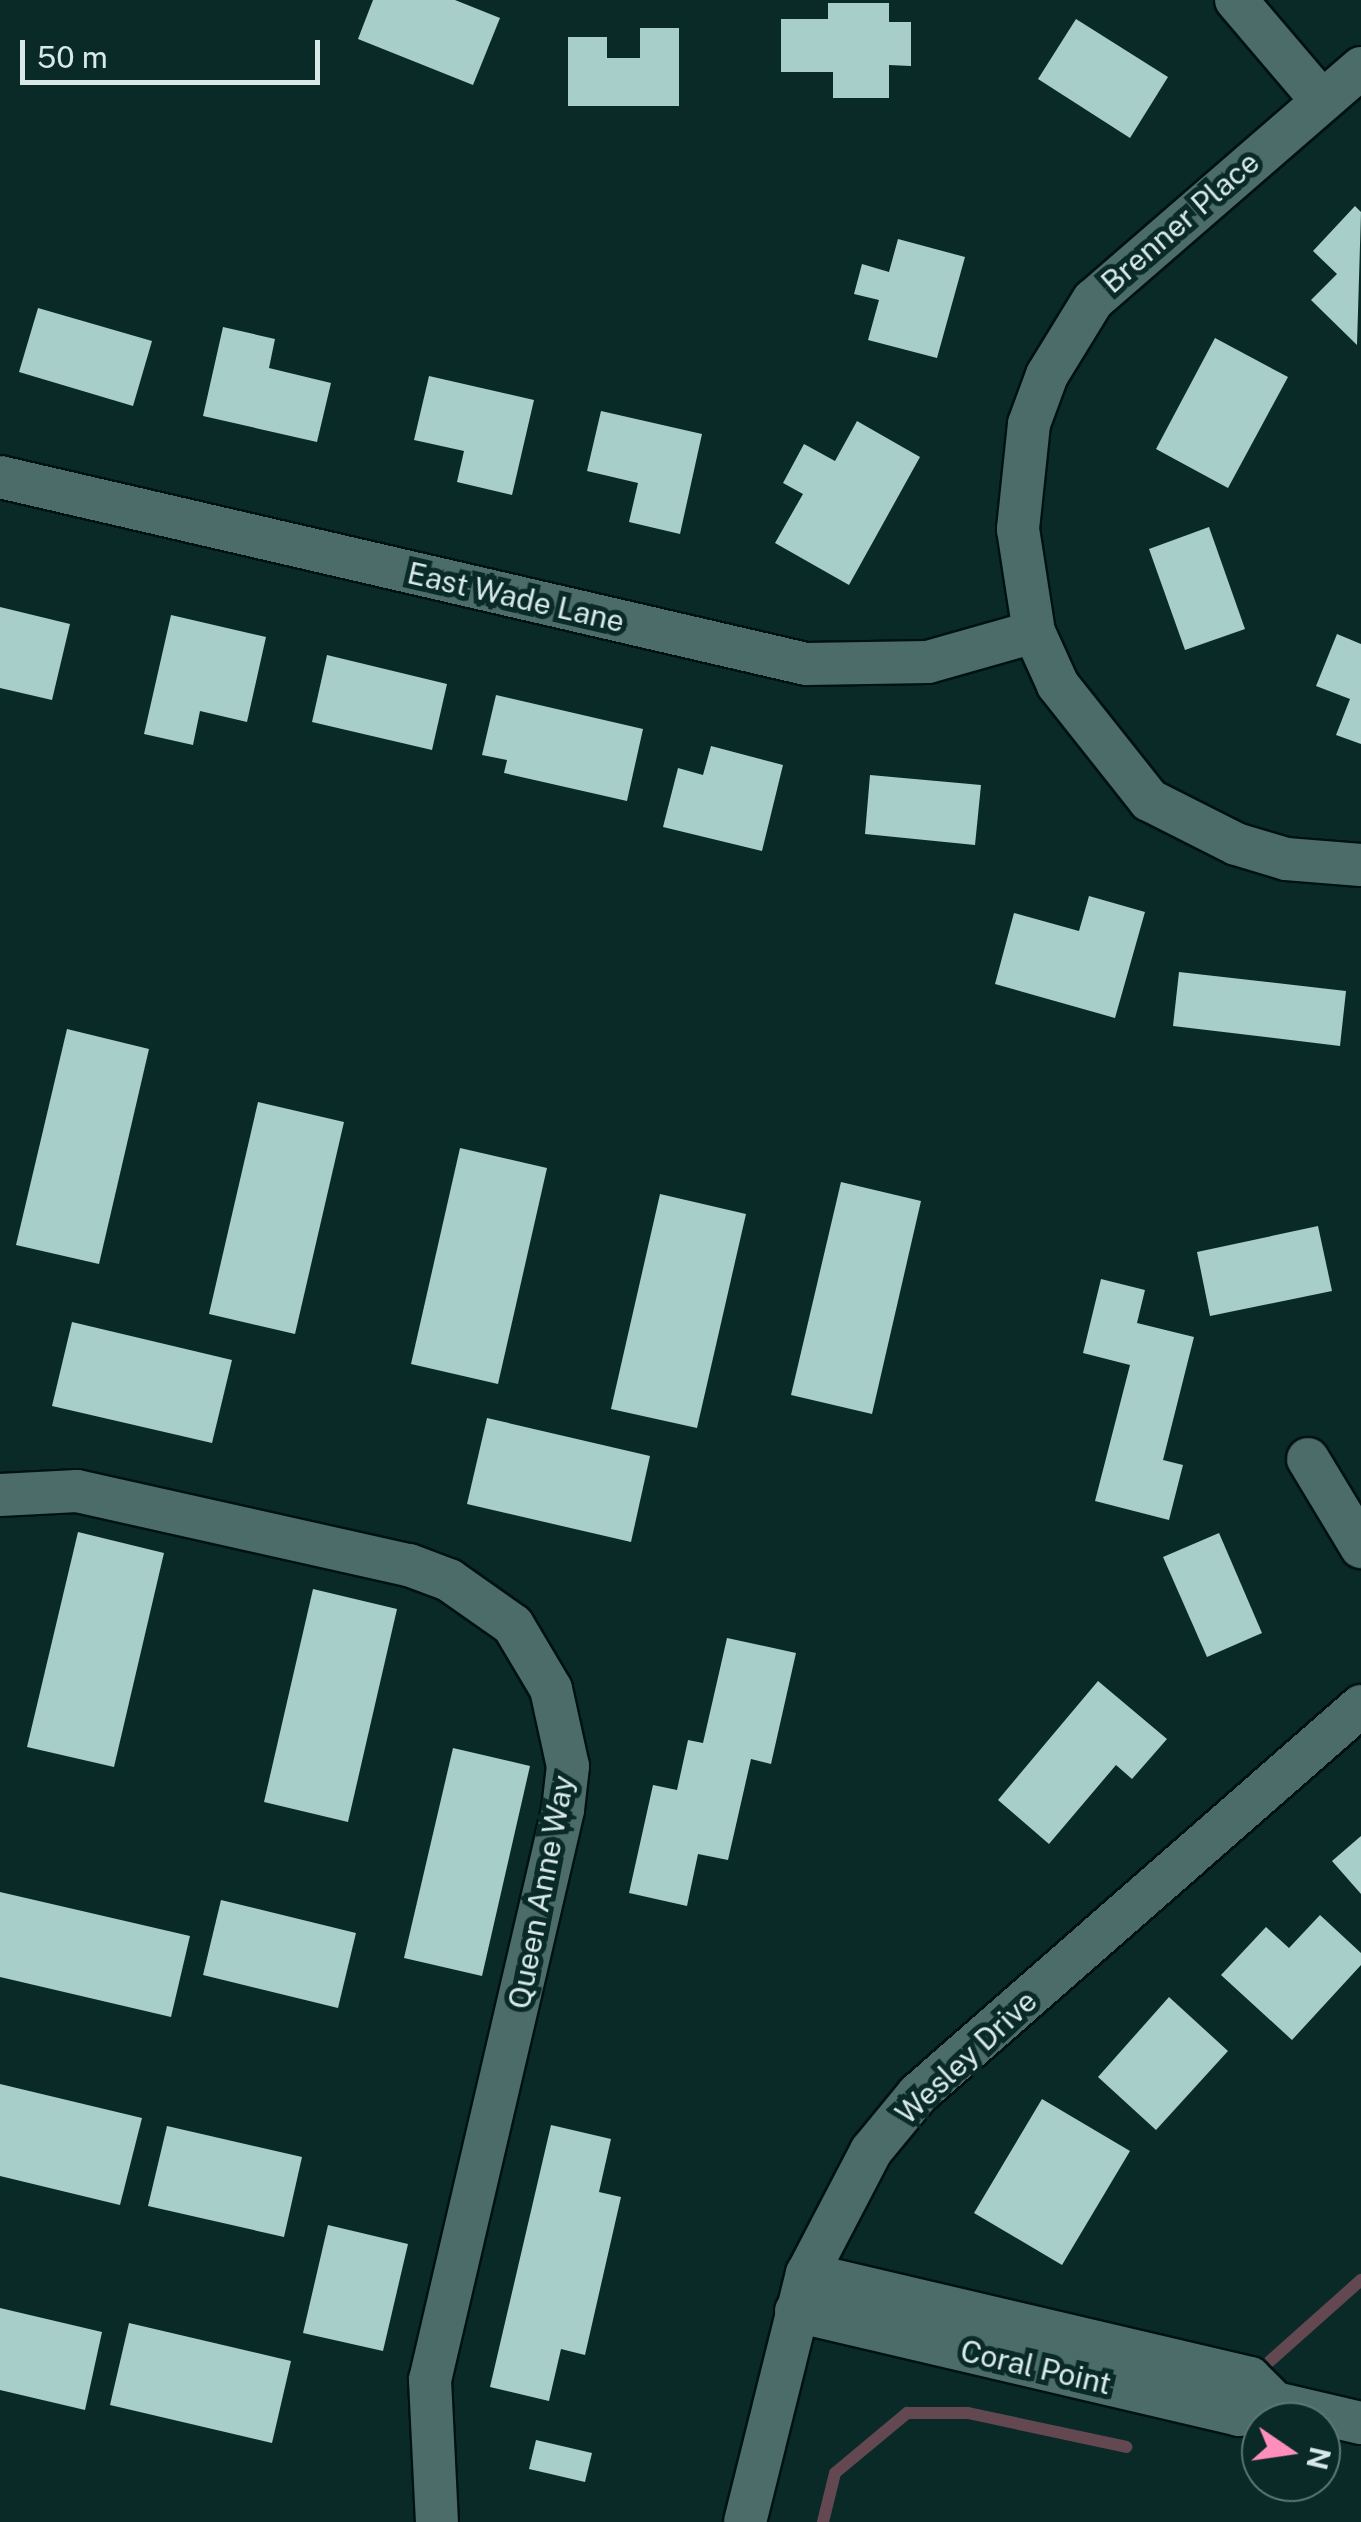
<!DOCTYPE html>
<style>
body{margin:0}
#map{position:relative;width:1361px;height:2522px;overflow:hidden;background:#0a2a28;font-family:"Public Sans",sans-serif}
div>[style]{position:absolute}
.stream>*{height:12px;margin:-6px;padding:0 6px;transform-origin:6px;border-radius:6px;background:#634852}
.building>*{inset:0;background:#a8cec9}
.roads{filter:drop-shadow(2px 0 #001210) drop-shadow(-2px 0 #001210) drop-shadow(0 2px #001210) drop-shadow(0 -2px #001210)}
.minor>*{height:42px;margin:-21px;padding:0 21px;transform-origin:21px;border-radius:21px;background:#4c6c69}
span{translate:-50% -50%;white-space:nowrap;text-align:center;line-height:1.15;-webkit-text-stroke:10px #0a2a28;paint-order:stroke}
.street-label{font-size:30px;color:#d8eae8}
.north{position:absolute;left:1241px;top:2402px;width:100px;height:100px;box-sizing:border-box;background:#0a2a28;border:2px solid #5c7775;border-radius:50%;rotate:103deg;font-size:28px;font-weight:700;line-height:40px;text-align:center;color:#d8eae8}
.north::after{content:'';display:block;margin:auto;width:35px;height:45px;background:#fe8ebc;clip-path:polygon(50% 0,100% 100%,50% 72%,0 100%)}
.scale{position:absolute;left:20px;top:40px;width:300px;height:45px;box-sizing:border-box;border:5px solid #d8eae8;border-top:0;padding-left:12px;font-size:30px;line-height:35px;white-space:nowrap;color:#d8eae8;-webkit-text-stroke:8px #0a2a28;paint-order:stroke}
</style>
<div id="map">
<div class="stream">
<i style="left:1270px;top:2361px;width:122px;rotate:-41.7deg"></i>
<i style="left:823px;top:2522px;width:50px;rotate:-76.2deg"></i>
<i style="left:835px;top:2473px;width:94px;rotate:-39.8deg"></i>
<i style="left:907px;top:2413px;width:61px"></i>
<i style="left:968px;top:2413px;width:162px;rotate:12.1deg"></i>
</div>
<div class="building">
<i style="clip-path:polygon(373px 0,455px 0,500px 18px,473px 85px,358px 39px)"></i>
<i style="clip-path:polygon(828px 3px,889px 3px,889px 22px,911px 22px,911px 66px,889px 65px,889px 98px,833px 98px,833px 72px,781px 72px,781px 19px,828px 19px)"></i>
<i style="clip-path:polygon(1076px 19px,1168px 77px,1130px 138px,1038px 79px)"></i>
<i style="clip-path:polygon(640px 28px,679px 28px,679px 106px,568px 106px,568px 37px,607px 37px,607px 58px,640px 58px)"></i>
<i style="clip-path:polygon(1355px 206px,1361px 212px,1357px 345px,1311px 300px,1337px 274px,1313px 251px)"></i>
<i style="clip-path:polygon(898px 239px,965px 257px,937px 358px,868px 340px,879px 300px,854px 294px,862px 264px,889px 272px)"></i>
<i style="clip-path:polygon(38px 308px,152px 341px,133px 406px,19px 372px)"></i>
<i style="clip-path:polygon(223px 327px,275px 339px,269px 368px,331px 383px,317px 442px,203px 416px)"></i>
<i style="clip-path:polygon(1215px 338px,1288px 377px,1228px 488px,1156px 449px)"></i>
<i style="clip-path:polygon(429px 376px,534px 400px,512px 495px,457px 482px,464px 451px,414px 440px)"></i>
<i style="clip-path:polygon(601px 411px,702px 434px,680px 534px,629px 522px,638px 483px,587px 471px)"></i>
<i style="clip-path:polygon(857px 421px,920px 457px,849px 585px,775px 543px,803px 494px,783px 483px,804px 444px,835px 461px)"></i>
<i style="clip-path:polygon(1209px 527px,1245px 629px,1185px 650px,1149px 549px)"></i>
<i style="clip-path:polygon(0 607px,70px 624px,52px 700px,0 688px)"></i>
<i style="clip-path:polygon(171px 615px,266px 637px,247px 722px,200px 711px,193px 745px,144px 734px)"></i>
<i style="clip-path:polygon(1337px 634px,1361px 644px,1361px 744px,1336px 735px,1350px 699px,1316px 686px)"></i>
<i style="clip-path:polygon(327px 655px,447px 684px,432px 750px,312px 722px)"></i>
<i style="clip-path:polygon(496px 695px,643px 729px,627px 801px,504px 773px,507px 760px,482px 755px)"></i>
<i style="clip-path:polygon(711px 746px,783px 765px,762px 851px,663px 827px,678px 768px,703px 775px)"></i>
<i style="clip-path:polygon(870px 775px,981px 785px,975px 845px,865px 834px)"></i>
<i style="clip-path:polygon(1089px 896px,1145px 912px,1115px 1018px,995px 984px,1014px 913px,1079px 931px)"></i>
<i style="clip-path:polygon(1179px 972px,1346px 991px,1340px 1046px,1173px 1026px)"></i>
<i style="clip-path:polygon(67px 1029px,149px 1049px,99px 1264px,16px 1245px)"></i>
<i style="clip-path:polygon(258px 1102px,344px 1122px,295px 1334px,209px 1314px)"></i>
<i style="clip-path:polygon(460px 1148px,547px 1168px,498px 1384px,411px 1364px)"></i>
<i style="clip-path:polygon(841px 1182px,921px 1201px,872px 1414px,791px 1395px)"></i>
<i style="clip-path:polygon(660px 1194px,746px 1214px,697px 1428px,611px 1409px)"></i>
<i style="clip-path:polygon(1318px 1226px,1332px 1291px,1210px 1316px,1197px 1252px)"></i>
<i style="clip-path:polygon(1101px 1279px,1145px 1290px,1137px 1323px,1194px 1337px,1163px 1460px,1183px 1465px,1169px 1520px,1095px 1501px,1130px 1365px,1083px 1353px)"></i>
<i style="clip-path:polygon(72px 1322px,232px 1360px,212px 1443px,52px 1406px)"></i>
<i style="clip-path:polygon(487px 1418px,650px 1456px,631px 1542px,467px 1504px)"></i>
<i style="clip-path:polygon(78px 1532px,164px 1553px,114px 1767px,27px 1747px)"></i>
<i style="clip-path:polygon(1219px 1533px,1262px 1633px,1207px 1657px,1163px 1557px)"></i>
<i style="clip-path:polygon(313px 1589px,397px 1609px,348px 1822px,264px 1802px)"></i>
<i style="clip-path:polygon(727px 1638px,796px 1653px,771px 1764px,751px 1759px,728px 1860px,698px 1854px,687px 1906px,629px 1893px,653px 1785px,677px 1790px,688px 1740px,703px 1743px)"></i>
<i style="clip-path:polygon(1098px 1681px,1167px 1739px,1132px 1779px,1116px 1765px,1049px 1844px,998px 1800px)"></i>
<i style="clip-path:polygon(453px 1748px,530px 1766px,482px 1976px,404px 1958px)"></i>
<i style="clip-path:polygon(1361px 1836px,1361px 1894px,1332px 1861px)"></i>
<i style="clip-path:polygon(0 1892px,190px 1936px,171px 2017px,0 1977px)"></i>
<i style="clip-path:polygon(221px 1900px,356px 1933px,338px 2008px,203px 1975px)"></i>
<i style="clip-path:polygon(1320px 1915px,1361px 1953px,1361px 1965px,1292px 2040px,1221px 1975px,1266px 1927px,1289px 1948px)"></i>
<i style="clip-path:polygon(1169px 1997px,1228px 2051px,1156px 2130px,1098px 2077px)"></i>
<i style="clip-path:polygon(0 2084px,142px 2118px,120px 2205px,0 2176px)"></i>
<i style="clip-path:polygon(1042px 2099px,1130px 2151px,1062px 2265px,974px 2213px)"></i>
<i style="clip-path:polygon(551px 2125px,611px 2139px,599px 2192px,621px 2197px,585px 2355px,561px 2349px,549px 2401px,490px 2387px)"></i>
<i style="clip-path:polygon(167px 2126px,302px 2157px,284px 2237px,148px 2206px)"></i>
<i style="clip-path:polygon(328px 2225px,408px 2244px,383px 2351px,303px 2333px)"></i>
<i style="clip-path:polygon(0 2308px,102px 2332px,85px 2410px,0 2390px)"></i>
<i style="clip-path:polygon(129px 2323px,291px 2361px,272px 2443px,110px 2405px)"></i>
<i style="clip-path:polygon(536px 2440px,592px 2453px,585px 2482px,529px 2469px)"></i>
</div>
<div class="roads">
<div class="minor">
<i style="left:1236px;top:0;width:131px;rotate:49.6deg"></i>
<i style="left:1361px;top:68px;width:354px;rotate:139.1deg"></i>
<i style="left:1093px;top:300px;width:88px;rotate:121.5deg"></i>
<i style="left:1047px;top:375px;width:52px;rotate:110.2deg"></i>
<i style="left:1029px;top:424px;width:106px;rotate:96deg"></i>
<i style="left:1018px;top:529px;width:104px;rotate:81.2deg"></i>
<i style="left:1034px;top:632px;width:58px;rotate:65.6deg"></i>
<i style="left:1058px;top:685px;width:147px;rotate:51.6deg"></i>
<i style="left:1149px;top:800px;width:97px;rotate:26.8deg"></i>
<i style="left:1236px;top:844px;width:52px;rotate:16.7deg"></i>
<i style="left:1286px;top:859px;width:75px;rotate:4.6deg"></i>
<i style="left:0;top:477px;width:827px;rotate:13.06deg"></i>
<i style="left:806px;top:664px;width:122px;rotate:-0.9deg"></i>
<i style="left:928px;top:662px;width:110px;rotate:-15.8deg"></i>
<i style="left:1308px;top:1459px;width:103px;rotate:58.9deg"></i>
<i style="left:0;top:1495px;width:77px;rotate:-3deg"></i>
<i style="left:77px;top:1491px;width:340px;rotate:12.6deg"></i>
<i style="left:409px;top:1565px;width:43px;rotate:20.6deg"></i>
<i style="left:449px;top:1580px;width:78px;rotate:35.1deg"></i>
<i style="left:513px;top:1625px;width:74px;rotate:59.3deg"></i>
<i style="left:551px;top:1689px;width:79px;rotate:77.6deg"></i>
<i style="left:568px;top:1766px;width:44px;rotate:96.5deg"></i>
<i style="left:563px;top:1810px;width:585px;rotate:103.13deg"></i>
<i style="left:430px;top:2380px;width:142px;rotate:87.2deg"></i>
<i style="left:807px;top:2274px;width:455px;rotate:13.2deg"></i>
<i style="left:1250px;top:2378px;width:35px;rotate:45deg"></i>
<i style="left:796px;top:2311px;width:455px;rotate:13.2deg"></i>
<i style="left:1239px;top:2415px;width:38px;rotate:-18deg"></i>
<i style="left:1275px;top:2403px;width:88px;rotate:13.1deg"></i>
<i style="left:745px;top:2522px;width:256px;rotate:-76deg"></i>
<i style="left:807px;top:2274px;width:139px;rotate:-62.5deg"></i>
<i style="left:871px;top:2151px;width:74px;rotate:-50.5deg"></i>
<i style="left:918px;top:2094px;width:589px;rotate:-41.21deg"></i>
</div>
</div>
<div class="street-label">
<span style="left:1180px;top:222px;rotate:-41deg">Brenner Place</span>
<span style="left:516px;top:597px;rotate:13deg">East Wade Lane</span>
<span style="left:541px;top:1892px;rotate:-79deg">Queen Anne Way</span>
<span style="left:966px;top:2057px;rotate:-43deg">Wesley Drive</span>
<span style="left:1036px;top:2367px;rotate:13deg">Coral Point</span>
</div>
<div class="north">N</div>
<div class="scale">50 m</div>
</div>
